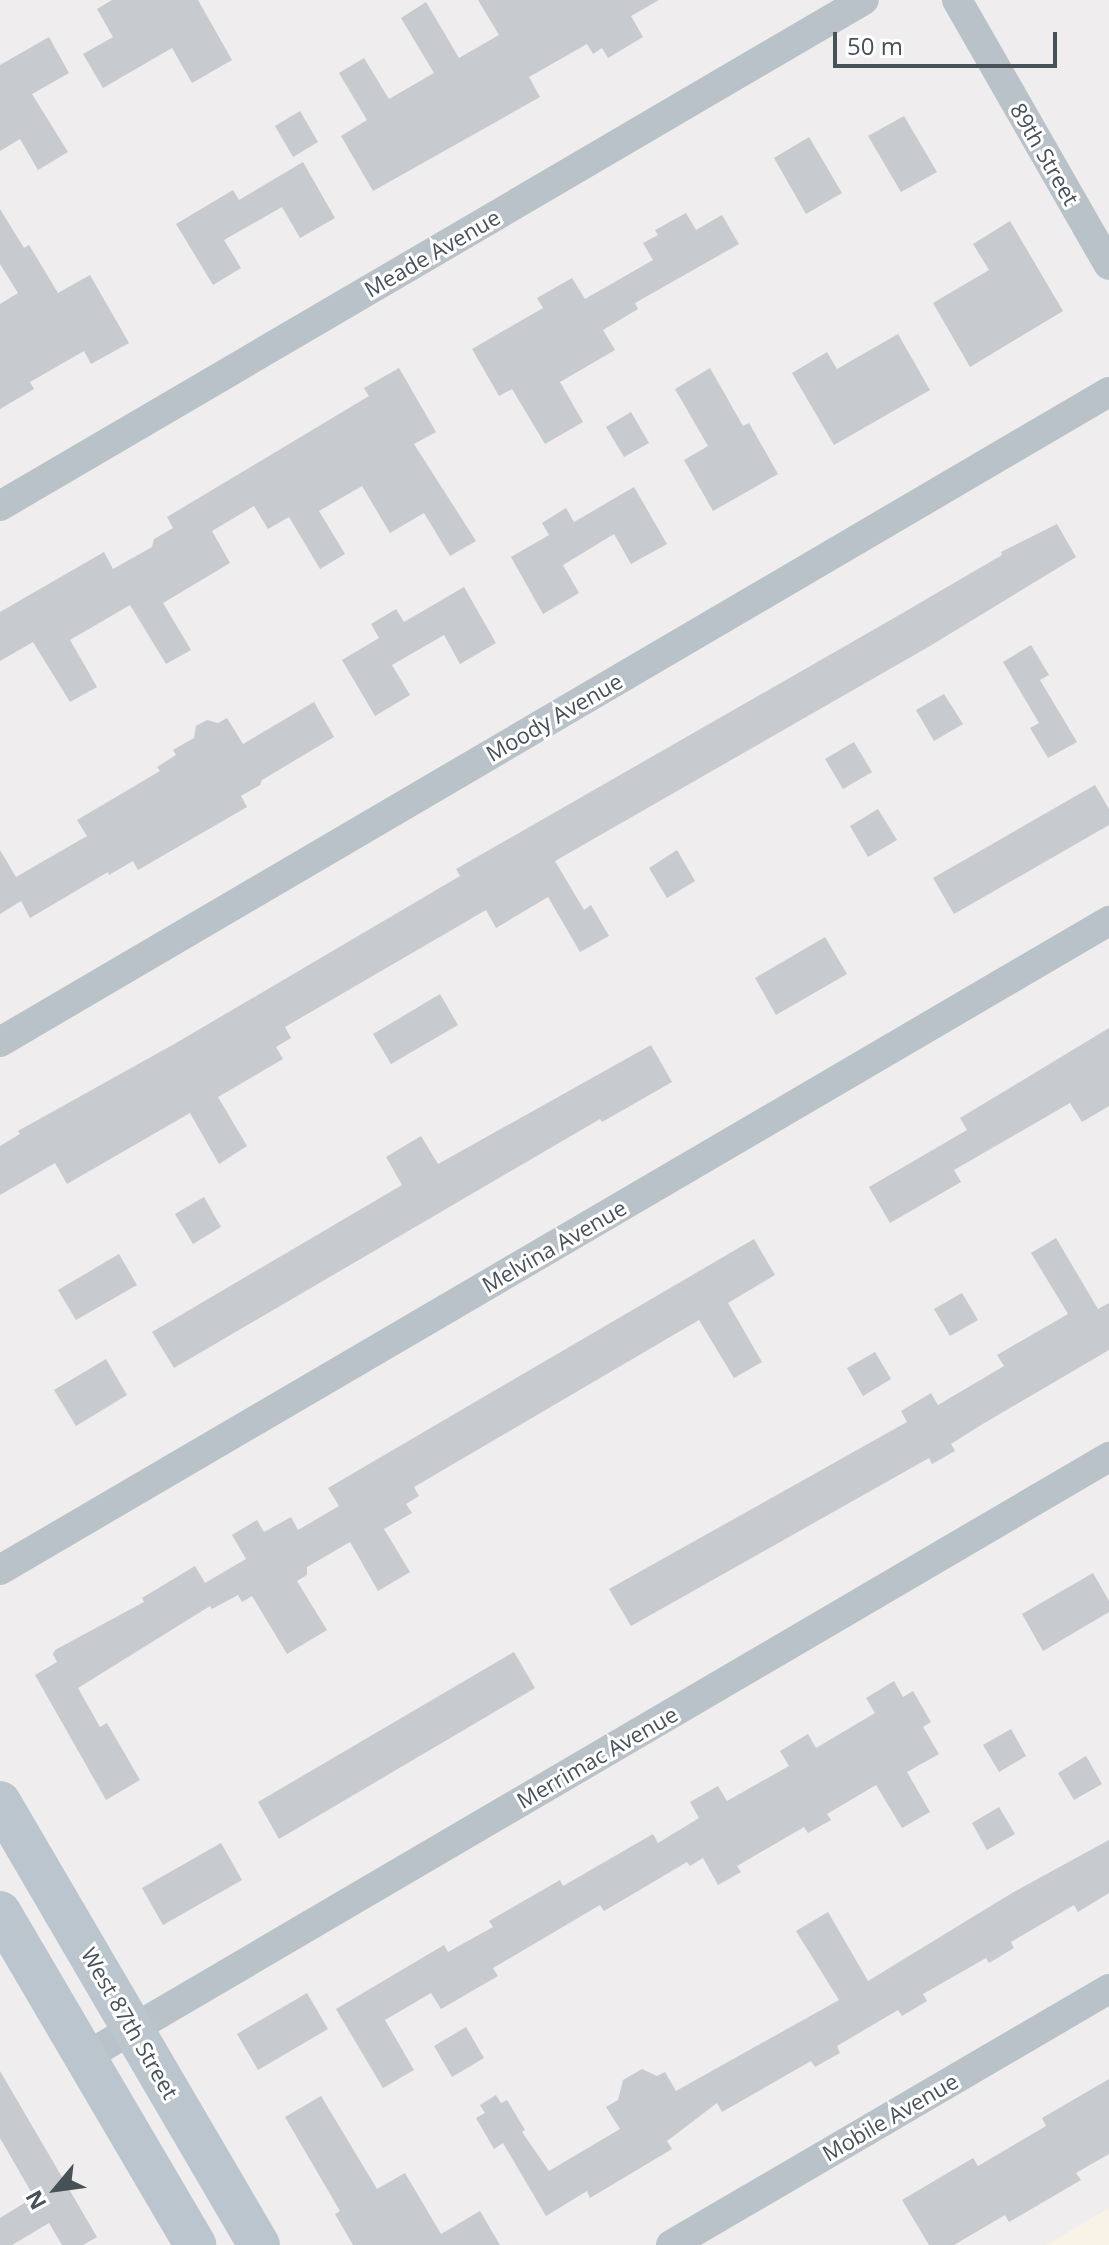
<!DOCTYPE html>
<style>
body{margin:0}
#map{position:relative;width:1109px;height:2245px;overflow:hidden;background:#efeded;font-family:"Open Sans",sans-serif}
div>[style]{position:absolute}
.commercial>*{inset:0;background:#f9f2e7}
.building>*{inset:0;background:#c7cacf}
.street>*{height:30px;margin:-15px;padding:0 15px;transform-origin:15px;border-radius:15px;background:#b9c2c8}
.secondary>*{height:42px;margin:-21px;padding:0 21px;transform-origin:21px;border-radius:21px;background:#bac5cd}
span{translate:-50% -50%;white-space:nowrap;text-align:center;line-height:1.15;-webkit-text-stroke:6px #fff;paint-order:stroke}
.street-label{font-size:22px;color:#475158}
.north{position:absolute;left:16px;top:2149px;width:80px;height:80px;-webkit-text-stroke:6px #fff;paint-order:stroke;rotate:241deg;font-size:22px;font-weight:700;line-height:32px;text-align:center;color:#475158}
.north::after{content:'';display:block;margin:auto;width:28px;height:36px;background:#475158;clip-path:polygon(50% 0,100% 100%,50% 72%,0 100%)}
.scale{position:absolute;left:833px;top:32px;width:224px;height:36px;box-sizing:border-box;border:4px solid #475158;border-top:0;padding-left:10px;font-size:24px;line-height:28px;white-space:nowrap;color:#475158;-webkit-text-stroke:6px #fff;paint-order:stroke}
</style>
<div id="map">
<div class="commercial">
<i style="clip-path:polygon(1109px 2208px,1109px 2245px,1046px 2245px)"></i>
</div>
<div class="building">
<i style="clip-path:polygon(112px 0,198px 0,232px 60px,192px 83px,172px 48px,103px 88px,83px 54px,113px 37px,97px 9px)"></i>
<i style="clip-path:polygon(478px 0,659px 0,631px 16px,643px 37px,608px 58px,602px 48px,593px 54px,587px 44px,529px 77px,540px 97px,373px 191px,341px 136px,367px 120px,339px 73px,364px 58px,389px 99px,434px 73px,401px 18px,426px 2px,459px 58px,499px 35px)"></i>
<i style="clip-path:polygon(49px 37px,69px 73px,32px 94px,68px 152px,38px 170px,20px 139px,0 151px,0 65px)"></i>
<i style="clip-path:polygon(300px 111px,318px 142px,293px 157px,275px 126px)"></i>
<i style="clip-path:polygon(904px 116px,937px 172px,901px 192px,868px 136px)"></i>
<i style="clip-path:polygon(809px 137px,842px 193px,806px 214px,774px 158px)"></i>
<i style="clip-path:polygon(303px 162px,335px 218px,300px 238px,282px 207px,224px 240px,241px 268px,213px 285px,176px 224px,233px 190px,239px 200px)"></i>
<i style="clip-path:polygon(0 209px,24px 248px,29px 245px,58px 293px,90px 275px,129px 343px,91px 364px,84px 351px,30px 382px,34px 389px,0 409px,0 304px,18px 293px,0 264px)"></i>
<i style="clip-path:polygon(686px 213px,696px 230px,722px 215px,739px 244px,635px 303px,638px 309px,603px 330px,615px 350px,560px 382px,583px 422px,545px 444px,512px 389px,499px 396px,472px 349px,543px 308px,537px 298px,572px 278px,585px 299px,653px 260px,643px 243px,658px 235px,655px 230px)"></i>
<i style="clip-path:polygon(1010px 221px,1063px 311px,970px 367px,933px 303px,989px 270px,973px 244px)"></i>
<i style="clip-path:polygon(898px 334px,930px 390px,834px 445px,792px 373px,827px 352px,837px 369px)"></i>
<i style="clip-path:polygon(399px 368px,436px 432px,414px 444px,476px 541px,450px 556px,424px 513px,390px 533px,362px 486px,319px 511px,345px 554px,320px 569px,289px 517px,268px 529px,254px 506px,212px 531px,230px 563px,163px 603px,191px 650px,166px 664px,130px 605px,70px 640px,97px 687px,70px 702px,33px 642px,0 661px,0 612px,104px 552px,113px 569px,152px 547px,154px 539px,173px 528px,167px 517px,369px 396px,364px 388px)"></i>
<i style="clip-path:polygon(710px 368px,743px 426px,749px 423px,778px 474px,713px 511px,684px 460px,708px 446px,675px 389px)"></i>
<i style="clip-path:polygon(631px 412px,649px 443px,624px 457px,606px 427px)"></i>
<i style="clip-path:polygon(634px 487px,667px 544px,631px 564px,614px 534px,563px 565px,579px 593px,543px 614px,511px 557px,549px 535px,542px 523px,566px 508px,574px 522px)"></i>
<i style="clip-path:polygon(1057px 524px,1076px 557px,930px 646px,555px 861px,584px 910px,591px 905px,609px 936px,580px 952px,548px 897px,496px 928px,486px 910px,285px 1027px,291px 1038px,276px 1047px,283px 1059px,218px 1097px,247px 1146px,219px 1164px,190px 1113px,67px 1184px,55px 1163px,0 1195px,0 1146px,20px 1134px,18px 1131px,176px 1043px,460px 876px,456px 869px,894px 618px,1002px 555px,1001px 552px)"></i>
<i style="clip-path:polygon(464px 587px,496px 643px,460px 664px,444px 635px,392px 665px,410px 695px,375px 716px,342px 660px,379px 638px,371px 624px,396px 609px,404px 622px)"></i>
<i style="clip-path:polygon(1031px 645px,1049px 675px,1040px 680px,1077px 742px,1048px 758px,1030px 728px,1039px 723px,1003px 662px)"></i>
<i style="clip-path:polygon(944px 694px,963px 724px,934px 741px,916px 710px)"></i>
<i style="clip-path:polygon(314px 702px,334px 737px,262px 780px,260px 785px,241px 796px,247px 807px,138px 870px,133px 861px,109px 875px,108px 872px,30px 918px,21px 901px,0 914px,0 850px,16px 877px,87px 836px,77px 820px,160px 771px,157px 767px,176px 755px,173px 750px,194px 738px,196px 726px,207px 720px,218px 723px,227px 718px,243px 744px)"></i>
<i style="clip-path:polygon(854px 742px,872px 772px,843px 789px,825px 759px)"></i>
<i style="clip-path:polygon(1095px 785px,1109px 809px,1109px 825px,954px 914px,933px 878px)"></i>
<i style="clip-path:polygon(878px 809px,897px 840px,868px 857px,850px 826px)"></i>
<i style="clip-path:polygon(677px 850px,695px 881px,667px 898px,649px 868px)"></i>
<i style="clip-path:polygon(825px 937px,847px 974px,776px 1015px,755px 978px)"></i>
<i style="clip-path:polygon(440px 994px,458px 1025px,391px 1064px,373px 1034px)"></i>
<i style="clip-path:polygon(1109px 1028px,1109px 1106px,1082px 1122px,1070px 1103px,954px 1170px,961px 1182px,890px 1223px,869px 1187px,967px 1130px,960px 1118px)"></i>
<i style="clip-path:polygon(651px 1045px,672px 1082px,602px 1122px,600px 1119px,174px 1368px,152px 1332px,402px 1185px,386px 1157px,421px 1136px,438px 1164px)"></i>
<i style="clip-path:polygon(204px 1197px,221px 1227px,193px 1244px,175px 1214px)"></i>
<i style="clip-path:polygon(1056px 1238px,1098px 1309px,1109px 1303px,1109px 1350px,981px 1425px,951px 1444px,955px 1451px,932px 1464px,929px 1458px,631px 1626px,609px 1589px,907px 1422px,901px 1411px,931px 1393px,938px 1405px,1004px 1366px,997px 1355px,1068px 1314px,1031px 1253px)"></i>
<i style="clip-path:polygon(754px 1239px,775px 1275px,728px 1303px,762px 1362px,734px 1378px,699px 1320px,414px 1487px,419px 1496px,406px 1504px,412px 1513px,384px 1529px,410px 1572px,378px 1591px,350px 1542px,307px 1567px,307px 1575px,297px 1581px,327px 1630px,287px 1654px,252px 1596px,242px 1602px,238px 1595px,212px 1609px,210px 1606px,78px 1688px,100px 1727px,107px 1723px,140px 1780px,106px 1800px,35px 1675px,57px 1662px,53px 1654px,55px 1650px,144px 1602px,142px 1598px,195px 1566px,205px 1583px,246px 1559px,232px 1535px,257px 1520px,264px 1532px,291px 1517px,298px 1530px,339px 1506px,328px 1488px)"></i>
<i style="clip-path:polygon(119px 1254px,137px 1285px,76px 1320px,58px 1290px)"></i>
<i style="clip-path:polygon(962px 1293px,978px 1320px,950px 1336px,934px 1309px)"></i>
<i style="clip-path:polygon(875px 1352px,891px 1379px,863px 1396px,847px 1368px)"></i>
<i style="clip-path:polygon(106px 1359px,127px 1395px,76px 1426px,54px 1390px)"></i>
<i style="clip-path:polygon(1093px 1573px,1109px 1601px,1109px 1612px,1043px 1651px,1022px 1614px)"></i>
<i style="clip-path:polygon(514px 1652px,535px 1688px,279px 1839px,258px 1802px)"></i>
<i style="clip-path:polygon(894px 1681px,903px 1697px,913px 1691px,931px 1722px,923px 1727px,939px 1754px,907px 1772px,930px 1812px,902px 1828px,876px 1785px,827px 1814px,831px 1820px,808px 1833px,804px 1827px,737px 1866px,741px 1872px,718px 1885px,703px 1858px,690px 1866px,687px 1862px,604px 1911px,600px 1905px,493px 1968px,498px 1976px,441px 2009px,431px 1993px,385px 2020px,414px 2070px,383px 2088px,336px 2009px,444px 1945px,448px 1952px,493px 1927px,489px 1921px,560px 1880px,563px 1886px,653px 1834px,658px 1843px,699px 1818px,690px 1802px,718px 1786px,727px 1801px,789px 1766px,780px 1751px,808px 1734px,816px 1748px,875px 1713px,866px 1698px)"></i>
<i style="clip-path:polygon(1011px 1729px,1026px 1756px,999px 1772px,983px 1745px)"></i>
<i style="clip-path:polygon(1086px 1756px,1102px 1784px,1074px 1800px,1058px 1773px)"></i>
<i style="clip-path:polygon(999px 1807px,1015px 1834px,987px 1850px,972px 1823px)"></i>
<i style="clip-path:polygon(1109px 1840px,1109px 1893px,1078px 1912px,1074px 1905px,1011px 1942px,1014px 1948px,989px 1963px,986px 1958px,923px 1994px,927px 2001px,902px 2016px,898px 2010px,837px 2046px,840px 2053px,815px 2067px,811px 2061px,722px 2112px,717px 2103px,667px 2141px,672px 2149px,590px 2198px,587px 2191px,546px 2216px,503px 2143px,494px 2149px,476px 2118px,485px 2113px,480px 2105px,496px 2095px,501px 2103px,507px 2100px,525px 2130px,522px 2132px,549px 2171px,620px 2129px,606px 2107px,618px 2100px,623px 2080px,642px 2069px,657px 2076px,665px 2072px,676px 2091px,839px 2000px,796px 1931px,828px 1912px,868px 1981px,1012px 1893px)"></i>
<i style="clip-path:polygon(221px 1843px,242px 1880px,163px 1925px,142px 1888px)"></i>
<i style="clip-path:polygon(307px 1993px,328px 2029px,258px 2070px,237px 2034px)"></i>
<i style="clip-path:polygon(466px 2027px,484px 2058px,452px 2077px,434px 2046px)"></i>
<i style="clip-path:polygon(0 2071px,97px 2237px,83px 2245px,62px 2245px,49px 2223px,12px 2245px,0 2245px,0 2218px,34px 2197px,0 2138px)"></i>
<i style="clip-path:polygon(1109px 2079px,1109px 2154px,1076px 2173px,1081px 2180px,1009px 2222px,1005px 2215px,954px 2245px,929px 2245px,902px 2200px,973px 2158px,978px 2166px,1046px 2126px,1042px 2118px)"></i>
<i style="clip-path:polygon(321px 2096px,377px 2189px,405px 2173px,441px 2234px,480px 2211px,500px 2245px,353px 2245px,335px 2214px,340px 2211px,285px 2117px)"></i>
</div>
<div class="street">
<i style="left:957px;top:0;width:305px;rotate:60.2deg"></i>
<i style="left:0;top:506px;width:1001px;rotate:-30.36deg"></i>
<i style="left:0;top:1042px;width:1285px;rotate:-30.38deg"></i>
<i style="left:0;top:1570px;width:1285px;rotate:-30.34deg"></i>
<i style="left:85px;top:2057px;width:1187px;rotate:-30.37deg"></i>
<i style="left:671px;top:2245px;width:507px;rotate:-30.31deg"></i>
</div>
<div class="secondary">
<i style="left:0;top:1802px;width:513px;rotate:59.69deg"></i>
<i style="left:0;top:1912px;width:386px;rotate:59.6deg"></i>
</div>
<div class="street-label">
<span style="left:1045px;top:154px;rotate:60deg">89th Street</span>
<span style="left:432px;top:253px;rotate:-30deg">Meade Avenue</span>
<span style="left:554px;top:717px;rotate:-30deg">Moody Avenue</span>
<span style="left:554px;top:1246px;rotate:-30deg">Melvina Avenue</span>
<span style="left:597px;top:1757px;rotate:-30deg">Merrimac Avenue</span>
<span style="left:130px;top:2023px;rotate:60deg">West 87th Street</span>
<span style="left:890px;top:2117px;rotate:-30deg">Mobile Avenue</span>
</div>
<div class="north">N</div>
<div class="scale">50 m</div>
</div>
